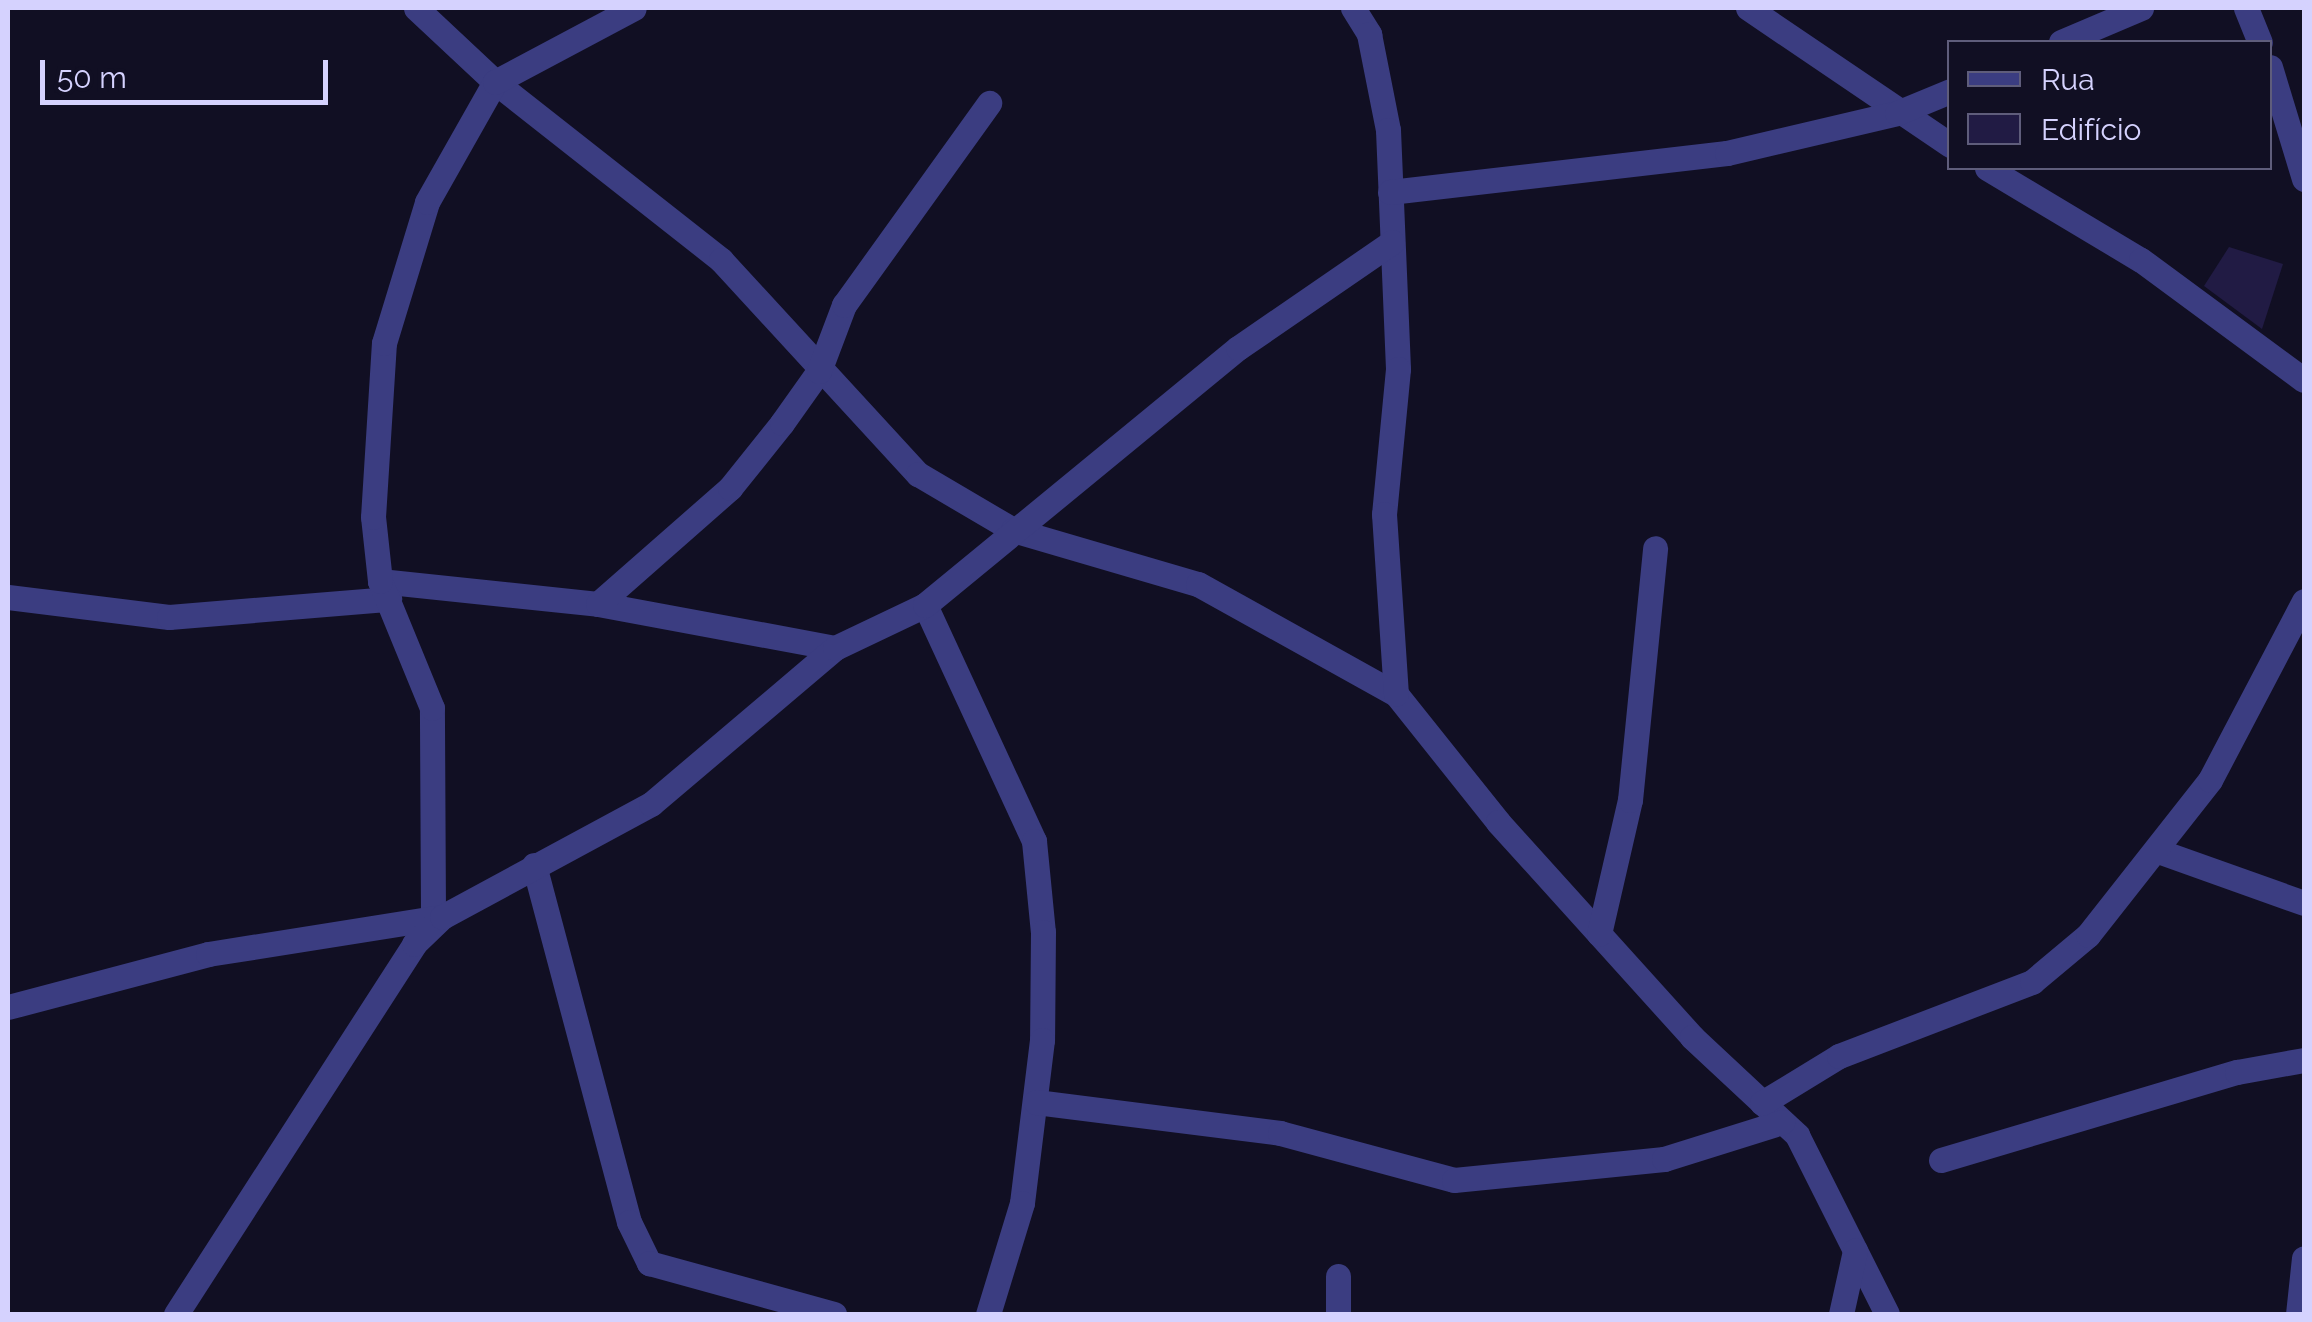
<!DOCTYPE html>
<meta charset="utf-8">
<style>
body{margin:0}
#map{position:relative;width:2312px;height:1322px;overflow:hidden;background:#110f23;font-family:Raleway,sans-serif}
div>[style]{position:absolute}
.building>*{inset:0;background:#211b44}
.street>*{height:25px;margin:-12.5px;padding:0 12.5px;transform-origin:12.5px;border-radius:12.5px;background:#3b3d81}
span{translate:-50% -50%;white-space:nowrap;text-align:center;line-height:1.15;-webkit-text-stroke:8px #110f23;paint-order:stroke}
.frame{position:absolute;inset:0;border:10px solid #d5d2fe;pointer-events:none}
.legend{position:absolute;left:1947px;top:40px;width:325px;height:130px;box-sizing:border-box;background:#110f23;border:2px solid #5f5d7b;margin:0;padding:12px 18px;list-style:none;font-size:30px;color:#d5d2fe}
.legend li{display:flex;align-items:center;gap:20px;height:50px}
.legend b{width:50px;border:2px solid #5f5d7b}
.scale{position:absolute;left:40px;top:60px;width:288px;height:45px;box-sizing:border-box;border:5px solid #d5d2fe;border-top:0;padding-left:12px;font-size:30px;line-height:35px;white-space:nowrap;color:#d5d2fe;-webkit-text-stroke:8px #110f23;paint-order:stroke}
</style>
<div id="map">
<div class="building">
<i style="clip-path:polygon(2229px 247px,2283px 264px,2262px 329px,2204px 286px)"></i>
</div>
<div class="street">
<i style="left:416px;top:8px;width:108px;rotate:43.1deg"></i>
<i style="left:495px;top:82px;width:288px;rotate:38.2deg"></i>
<i style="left:721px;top:260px;width:291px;rotate:47.4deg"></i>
<i style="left:918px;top:474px;width:110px;rotate:30.5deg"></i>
<i style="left:1013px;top:530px;width:193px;rotate:16.3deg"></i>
<i style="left:1198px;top:584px;width:227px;rotate:29.1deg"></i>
<i style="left:1396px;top:694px;width:164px;rotate:51.4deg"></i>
<i style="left:1498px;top:822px;width:290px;rotate:47.9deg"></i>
<i style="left:1692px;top:1037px;width:144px;rotate:43deg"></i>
<i style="left:1797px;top:1135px;width:200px;rotate:63.3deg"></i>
<i style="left:1353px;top:8px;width:31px;rotate:58deg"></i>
<i style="left:1369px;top:34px;width:98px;rotate:78.8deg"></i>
<i style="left:1388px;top:130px;width:239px;rotate:87.6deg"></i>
<i style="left:1398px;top:369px;width:146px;rotate:95.5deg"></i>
<i style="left:1384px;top:514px;width:180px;rotate:86.2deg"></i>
<i style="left:1748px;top:8px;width:244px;rotate:34.1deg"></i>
<i style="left:2246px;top:8px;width:37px;rotate:68deg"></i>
<i style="left:2061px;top:42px;width:87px;rotate:-23deg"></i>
<i style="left:2270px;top:67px;width:117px;rotate:73.1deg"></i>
<i style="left:1987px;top:168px;width:179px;rotate:30.9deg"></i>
<i style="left:2141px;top:260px;width:202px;rotate:36.4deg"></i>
<i style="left:1390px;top:192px;width:339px;rotate:-6.6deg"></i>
<i style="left:1727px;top:153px;width:175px;rotate:-13.2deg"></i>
<i style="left:1897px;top:113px;width:57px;rotate:-22.5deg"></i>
<i style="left:380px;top:581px;width:219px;rotate:6deg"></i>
<i style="left:598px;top:604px;width:241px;rotate:10.5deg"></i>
<i style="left:8px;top:597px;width:162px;rotate:7.1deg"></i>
<i style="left:169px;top:617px;width:221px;rotate:-4.7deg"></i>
<i style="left:598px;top:604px;width:176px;rotate:-41.3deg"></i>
<i style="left:730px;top:488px;width:83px;rotate:-51.3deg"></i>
<i style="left:782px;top:423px;width:64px;rotate:-54.6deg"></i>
<i style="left:819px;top:371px;width:71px;rotate:-69.3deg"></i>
<i style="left:844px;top:305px;width:249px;rotate:-54.3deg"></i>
<i style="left:925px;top:605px;width:260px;rotate:65.2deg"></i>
<i style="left:1034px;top:841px;width:91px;rotate:84.4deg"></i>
<i style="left:1043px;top:932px;width:108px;rotate:90.5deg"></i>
<i style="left:1042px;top:1040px;width:164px;rotate:97deg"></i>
<i style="left:1022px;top:1203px;width:116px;rotate:107deg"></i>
<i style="left:2158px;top:851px;width:155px;rotate:19.6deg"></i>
<i style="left:534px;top:865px;width:369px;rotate:75.1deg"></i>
<i style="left:629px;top:1222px;width:46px;rotate:64deg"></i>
<i style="left:649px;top:1263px;width:192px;rotate:15.4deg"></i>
<i style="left:433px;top:914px;width:206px;rotate:-90.3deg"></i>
<i style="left:432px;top:708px;width:137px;rotate:-112.3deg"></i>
<i style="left:380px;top:581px;width:64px;rotate:-96.2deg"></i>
<i style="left:373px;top:517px;width:174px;rotate:-86.4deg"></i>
<i style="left:384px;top:343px;width:147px;rotate:-73deg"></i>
<i style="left:427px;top:202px;width:138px;rotate:-60.5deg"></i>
<i style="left:495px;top:82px;width:157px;rotate:-28deg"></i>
<i style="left:1599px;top:934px;width:138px;rotate:-77deg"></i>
<i style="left:1630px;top:800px;width:253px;rotate:-84.3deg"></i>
<i style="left:8px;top:1007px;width:207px;rotate:-14.8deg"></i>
<i style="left:208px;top:954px;width:237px;rotate:-9deg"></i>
<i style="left:1036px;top:1102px;width:246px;rotate:7.2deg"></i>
<i style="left:1280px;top:1133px;width:180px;rotate:15.1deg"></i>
<i style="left:1454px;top:1180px;width:211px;rotate:-5.7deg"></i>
<i style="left:1664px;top:1159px;width:124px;rotate:-17.4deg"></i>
<i style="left:1762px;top:1103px;width:90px;rotate:-31.4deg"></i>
<i style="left:1839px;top:1056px;width:207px;rotate:-21deg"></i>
<i style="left:2032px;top:982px;width:73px;rotate:-40deg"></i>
<i style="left:2088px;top:935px;width:197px;rotate:-51.8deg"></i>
<i style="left:2210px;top:780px;width:202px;rotate:-62.3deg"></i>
<i style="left:1941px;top:1160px;width:309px;rotate:-16.6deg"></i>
<i style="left:2237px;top:1072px;width:68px;rotate:-10.2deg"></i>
<i style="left:1338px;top:1276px;width:38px;rotate:90deg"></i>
<i style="left:176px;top:1314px;width:440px;rotate:-57.2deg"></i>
<i style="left:414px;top:944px;width:39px;rotate:-44deg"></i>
<i style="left:442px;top:917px;width:238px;rotate:-28.4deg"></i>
<i style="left:651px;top:804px;width:241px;rotate:-40.3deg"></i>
<i style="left:835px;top:648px;width:100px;rotate:-25.5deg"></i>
<i style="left:925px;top:605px;width:405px;rotate:-39.4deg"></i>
<i style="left:1238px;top:348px;width:187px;rotate:-34.5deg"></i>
<i style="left:1841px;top:1314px;width:65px;rotate:-77.5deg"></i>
<i style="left:2298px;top:1314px;width:56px;rotate:-83.9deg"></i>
</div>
<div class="frame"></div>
<ul class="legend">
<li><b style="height:12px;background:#3b3d81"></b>Rua</li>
<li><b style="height:28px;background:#211b44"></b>Edifício</li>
</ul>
<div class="scale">50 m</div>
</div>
